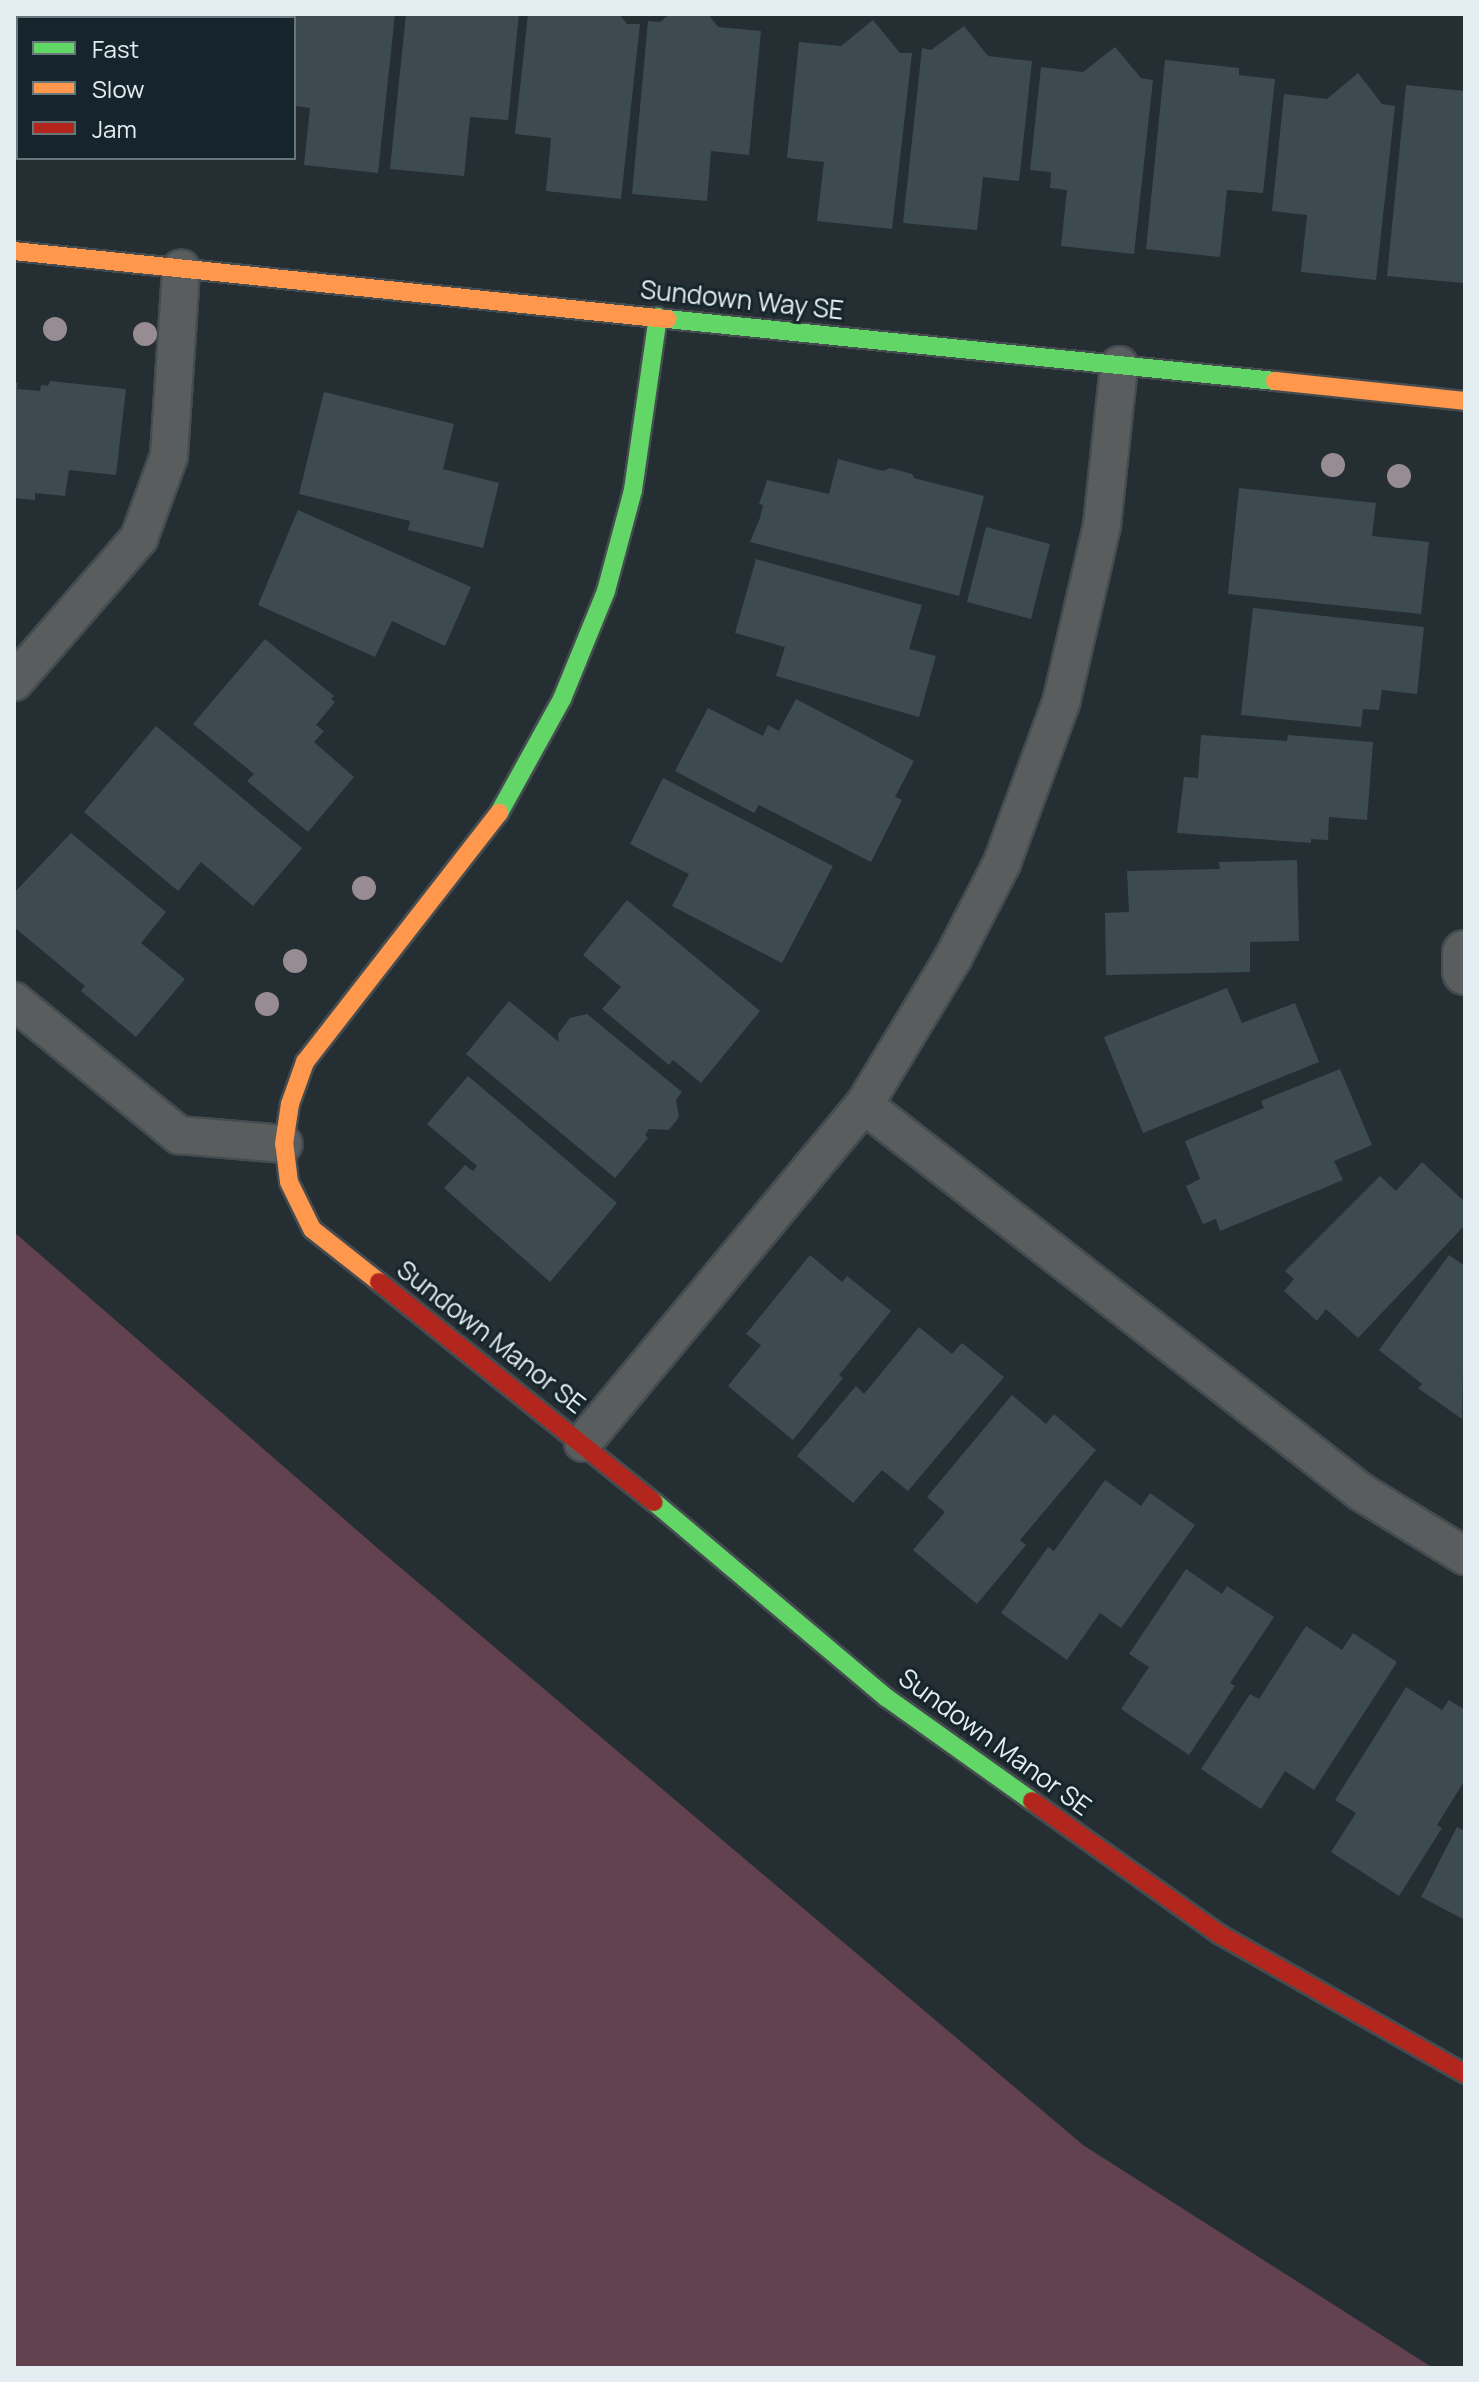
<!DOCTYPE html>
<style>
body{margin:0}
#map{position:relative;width:1479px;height:2382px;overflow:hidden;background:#252e32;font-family:Manrope,sans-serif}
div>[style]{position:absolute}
.green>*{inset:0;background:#62424f}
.building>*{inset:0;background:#3d4b50}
.roads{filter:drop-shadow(2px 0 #444c50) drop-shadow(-2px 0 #444c50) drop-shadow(0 2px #444c50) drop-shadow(0 -2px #444c50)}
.lane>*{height:36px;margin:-18px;padding:0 18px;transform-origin:18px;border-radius:18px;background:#5a5d5e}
.street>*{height:44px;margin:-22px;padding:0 22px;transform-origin:22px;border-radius:22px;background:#5a5d5e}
.fast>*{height:18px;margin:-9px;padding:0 9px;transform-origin:9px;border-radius:9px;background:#63d668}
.slow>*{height:18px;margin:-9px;padding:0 9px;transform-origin:9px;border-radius:9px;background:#ff974d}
.jam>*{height:18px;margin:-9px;padding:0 9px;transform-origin:9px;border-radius:9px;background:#b3261e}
.trees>*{width:24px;height:24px;margin:-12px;border-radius:50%;background:#988c93}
span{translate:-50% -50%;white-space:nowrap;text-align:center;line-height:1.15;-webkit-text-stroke:6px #16252c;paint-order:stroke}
.street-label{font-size:26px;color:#e3edf2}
.frame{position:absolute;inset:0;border:16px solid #e3edf2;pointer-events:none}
.legend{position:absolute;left:16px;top:16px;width:280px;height:144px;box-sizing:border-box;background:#16252c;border:2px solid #68757b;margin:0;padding:10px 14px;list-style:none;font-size:24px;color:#e3edf2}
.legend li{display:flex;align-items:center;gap:16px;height:40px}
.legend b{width:40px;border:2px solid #68757b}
</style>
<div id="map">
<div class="green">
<i style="clip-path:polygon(14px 1232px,382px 1552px,1083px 2145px,1433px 2368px,14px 2368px)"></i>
</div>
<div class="building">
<i style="clip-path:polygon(14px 14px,29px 14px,28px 18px,18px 18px,18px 61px,14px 61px)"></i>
<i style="clip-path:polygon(38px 14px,151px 14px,151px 18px,37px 18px)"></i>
<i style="clip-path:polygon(161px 14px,272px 14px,272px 18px,160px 18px)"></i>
<i style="clip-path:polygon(283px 14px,395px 14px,378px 173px,304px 165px,310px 108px,294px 106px,294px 18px,283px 18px)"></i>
<i style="clip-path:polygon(406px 14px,519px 14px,508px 120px,470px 117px,464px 176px,390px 169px)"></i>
<i style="clip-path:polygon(528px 14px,619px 14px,627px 24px,640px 24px,621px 199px,546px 191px,551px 138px,515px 134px)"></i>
<i style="clip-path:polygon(670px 14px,708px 14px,718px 27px,761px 31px,749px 155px,711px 151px,707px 201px,632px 194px,648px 21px,660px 22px)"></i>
<i style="clip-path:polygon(873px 20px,900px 53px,912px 53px,892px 229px,817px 221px,824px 162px,787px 158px,799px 42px,841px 46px)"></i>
<i style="clip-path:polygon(964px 26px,988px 56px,1032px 61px,1019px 181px,983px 177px,977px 230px,903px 223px,922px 48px,931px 50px)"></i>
<i style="clip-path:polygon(1115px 47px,1141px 78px,1153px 80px,1134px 254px,1061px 246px,1067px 190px,1050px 188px,1051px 172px,1030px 170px,1041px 67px,1083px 72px)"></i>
<i style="clip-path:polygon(1165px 60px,1239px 68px,1239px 75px,1275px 79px,1263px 193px,1227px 190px,1220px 257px,1146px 249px)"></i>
<i style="clip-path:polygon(1358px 73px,1382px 104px,1395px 106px,1376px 280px,1301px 272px,1307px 215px,1272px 211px,1284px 94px,1327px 99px)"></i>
<i style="clip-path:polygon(1406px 85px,1465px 91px,1463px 283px,1387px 276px)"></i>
<i style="clip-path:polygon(50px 381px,126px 389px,116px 475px,69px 470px,65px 496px,35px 493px,35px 500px,14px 498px,14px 382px,18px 383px,17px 389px,40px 391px,41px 385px,48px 386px)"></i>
<i style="clip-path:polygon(324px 392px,454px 424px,443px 469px,499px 483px,483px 548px,408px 530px,410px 521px,299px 494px)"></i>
<i style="clip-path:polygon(838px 459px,883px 471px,890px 468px,912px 474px,914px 478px,984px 496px,959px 596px,750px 542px,760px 518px,763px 505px,759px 504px,767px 480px,829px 494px)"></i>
<i style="clip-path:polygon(1239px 488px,1376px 503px,1372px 536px,1429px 542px,1421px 614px,1228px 594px)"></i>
<i style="clip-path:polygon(298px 510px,471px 587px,445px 646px,392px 621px,375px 657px,258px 605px)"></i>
<i style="clip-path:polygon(986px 527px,1050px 544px,1031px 619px,967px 602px)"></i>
<i style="clip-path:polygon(756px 559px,922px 605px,909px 649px,936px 656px,919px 717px,776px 676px,785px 647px,735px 633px)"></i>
<i style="clip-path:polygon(1253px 608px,1424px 627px,1417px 694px,1382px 690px,1379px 710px,1363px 709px,1361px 727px,1241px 715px)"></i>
<i style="clip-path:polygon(265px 639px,334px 696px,331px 699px,335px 702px,316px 725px,324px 731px,314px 742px,354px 777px,308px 832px,247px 781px,254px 774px,193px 724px)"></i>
<i style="clip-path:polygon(796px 699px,914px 761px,895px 797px,902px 800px,871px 862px,759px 805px,754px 813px,675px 771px,708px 708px,763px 736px,768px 725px,779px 731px)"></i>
<i style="clip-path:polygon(156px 726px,302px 848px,253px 906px,201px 862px,178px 891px,84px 812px)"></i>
<i style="clip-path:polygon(1201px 735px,1287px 741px,1288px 735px,1373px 742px,1367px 820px,1329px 817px,1328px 840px,1311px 839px,1311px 843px,1177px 833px,1184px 777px,1198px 778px)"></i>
<i style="clip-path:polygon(663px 778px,833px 866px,782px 963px,672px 906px,689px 874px,630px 844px)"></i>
<i style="clip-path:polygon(71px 833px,166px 912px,141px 943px,185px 979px,136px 1037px,81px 991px,85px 986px,14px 927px,14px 893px)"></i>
<i style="clip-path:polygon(1297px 860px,1299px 941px,1250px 942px,1250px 972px,1106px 975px,1105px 913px,1129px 912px,1127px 871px,1220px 869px,1219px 862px)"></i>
<i style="clip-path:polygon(627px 900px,760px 1011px,701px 1083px,673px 1060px,669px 1065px,602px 1009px,621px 987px,583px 955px)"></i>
<i style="clip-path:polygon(1227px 988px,1242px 1023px,1295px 1003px,1319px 1062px,1143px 1133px,1104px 1037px)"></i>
<i style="clip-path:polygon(509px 1001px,559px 1042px,558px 1034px,570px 1018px,587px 1014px,682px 1092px,676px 1100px,679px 1117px,669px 1130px,649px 1129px,645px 1135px,648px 1138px,615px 1178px,466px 1054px)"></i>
<i style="clip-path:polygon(1340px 1069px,1372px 1145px,1334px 1161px,1343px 1180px,1220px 1231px,1216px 1219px,1203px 1224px,1186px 1186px,1200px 1179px,1185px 1141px,1264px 1108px,1261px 1101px)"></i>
<i style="clip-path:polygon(468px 1076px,617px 1203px,550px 1282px,444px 1188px,465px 1165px,473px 1171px,477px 1166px,427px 1124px)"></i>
<i style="clip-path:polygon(1422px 1162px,1465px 1202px,1465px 1225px,1358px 1338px,1326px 1309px,1317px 1321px,1284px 1291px,1294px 1279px,1285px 1271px,1380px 1176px,1396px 1191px)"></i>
<i style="clip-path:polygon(810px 1255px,842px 1282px,847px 1276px,891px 1311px,839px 1375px,843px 1378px,793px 1440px,728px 1386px,761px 1345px,746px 1334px)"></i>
<i style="clip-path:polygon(1449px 1255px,1465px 1266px,1462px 1419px,1418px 1388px,1422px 1384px,1379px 1350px)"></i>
<i style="clip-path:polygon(919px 1327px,952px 1354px,962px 1343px,1004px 1377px,908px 1491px,882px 1470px,853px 1503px,797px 1456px,856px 1386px,864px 1394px)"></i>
<i style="clip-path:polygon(1012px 1395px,1046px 1424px,1054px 1414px,1096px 1450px,1020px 1540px,1026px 1545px,977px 1604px,913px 1550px,945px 1512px,927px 1497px)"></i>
<i style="clip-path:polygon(1105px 1480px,1141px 1506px,1150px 1493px,1195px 1525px,1121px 1628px,1100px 1613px,1067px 1660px,1001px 1613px,1048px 1547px,1054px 1551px)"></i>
<i style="clip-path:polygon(1186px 1569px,1222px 1594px,1227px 1586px,1274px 1617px,1230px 1683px,1235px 1686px,1189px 1755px,1121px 1709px,1149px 1667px,1129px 1654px)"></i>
<i style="clip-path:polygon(1306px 1626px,1342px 1650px,1353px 1633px,1397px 1662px,1314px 1790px,1285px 1771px,1261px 1809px,1201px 1769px,1250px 1694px,1259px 1699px)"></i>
<i style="clip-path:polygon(1406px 1687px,1442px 1710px,1449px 1700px,1465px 1710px,1465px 1780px,1437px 1825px,1442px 1828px,1399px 1896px,1331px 1852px,1356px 1813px,1335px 1800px)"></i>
<i style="clip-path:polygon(1457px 1827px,1465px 1831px,1465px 1920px,1421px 1897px)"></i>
</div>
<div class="roads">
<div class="lane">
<i style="left:14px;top:682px;width:191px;rotate:-49deg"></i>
<i style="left:139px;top:538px;width:87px;rotate:-69.9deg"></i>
<i style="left:169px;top:456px;width:188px;rotate:-86.3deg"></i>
<i style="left:14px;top:1001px;width:213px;rotate:39.1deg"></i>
<i style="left:179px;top:1135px;width:105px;rotate:4.9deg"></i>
<i style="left:864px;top:1105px;width:630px;rotate:37.91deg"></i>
<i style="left:1361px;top:1492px;width:122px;rotate:31.6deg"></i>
<i style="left:583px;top:1443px;width:440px;rotate:-50.3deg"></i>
<i style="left:864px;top:1105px;width:172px;rotate:-58.8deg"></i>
<i style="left:953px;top:958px;width:107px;rotate:-62.7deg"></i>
<i style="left:1002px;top:863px;width:171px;rotate:-69.8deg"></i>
<i style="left:1061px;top:703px;width:183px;rotate:-77deg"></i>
<i style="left:1102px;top:525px;width:161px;rotate:-83.9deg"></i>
</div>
<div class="street">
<i style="left:1465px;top:953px;width:19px;rotate:90deg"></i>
</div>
<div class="fast">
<i style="left:667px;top:319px;width:611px;rotate:5.82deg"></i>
<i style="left:499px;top:813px;width:130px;rotate:-61.1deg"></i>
<i style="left:562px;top:699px;width:117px;rotate:-67.8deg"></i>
<i style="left:606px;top:591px;width:105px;rotate:-75deg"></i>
<i style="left:633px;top:490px;width:175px;rotate:-81.8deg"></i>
<i style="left:654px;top:1502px;width:304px;rotate:40.1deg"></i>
<i style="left:887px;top:1698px;width:178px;rotate:35.4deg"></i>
</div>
<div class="slow">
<i style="left:14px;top:251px;width:657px;rotate:5.95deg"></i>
<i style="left:1275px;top:381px;width:191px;rotate:6deg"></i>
<i style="left:379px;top:1282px;width:85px;rotate:-141.7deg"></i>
<i style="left:312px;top:1229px;width:52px;rotate:-116.1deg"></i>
<i style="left:289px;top:1182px;width:38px;rotate:-97deg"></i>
<i style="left:284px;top:1144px;width:40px;rotate:-81.5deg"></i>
<i style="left:290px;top:1104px;width:45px;rotate:-70.3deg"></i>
<i style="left:305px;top:1062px;width:316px;rotate:-52.1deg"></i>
</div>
<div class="jam">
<i style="left:379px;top:1282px;width:352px;rotate:38.7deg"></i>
<i style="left:1032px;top:1801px;width:229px;rotate:35.4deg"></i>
<i style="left:1219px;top:1934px;width:283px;rotate:29.6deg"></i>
</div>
</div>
<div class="trees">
<i style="left:55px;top:329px"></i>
<i style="left:145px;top:334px"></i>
<i style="left:1333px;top:465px"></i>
<i style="left:1399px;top:476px"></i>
<i style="left:364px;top:888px"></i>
<i style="left:295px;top:961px"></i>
<i style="left:267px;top:1004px"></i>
</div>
<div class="street-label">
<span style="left:742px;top:300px;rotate:6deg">Sundown Way SE</span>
<span style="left:491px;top:1337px;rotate:38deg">Sundown Manor SE</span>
<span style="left:995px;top:1742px;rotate:36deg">Sundown Manor SE</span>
</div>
<div class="frame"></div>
<ul class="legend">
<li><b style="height:10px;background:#63d668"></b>Fast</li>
<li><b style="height:10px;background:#ff974d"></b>Slow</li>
<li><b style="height:10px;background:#b3261e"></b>Jam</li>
</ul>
</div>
